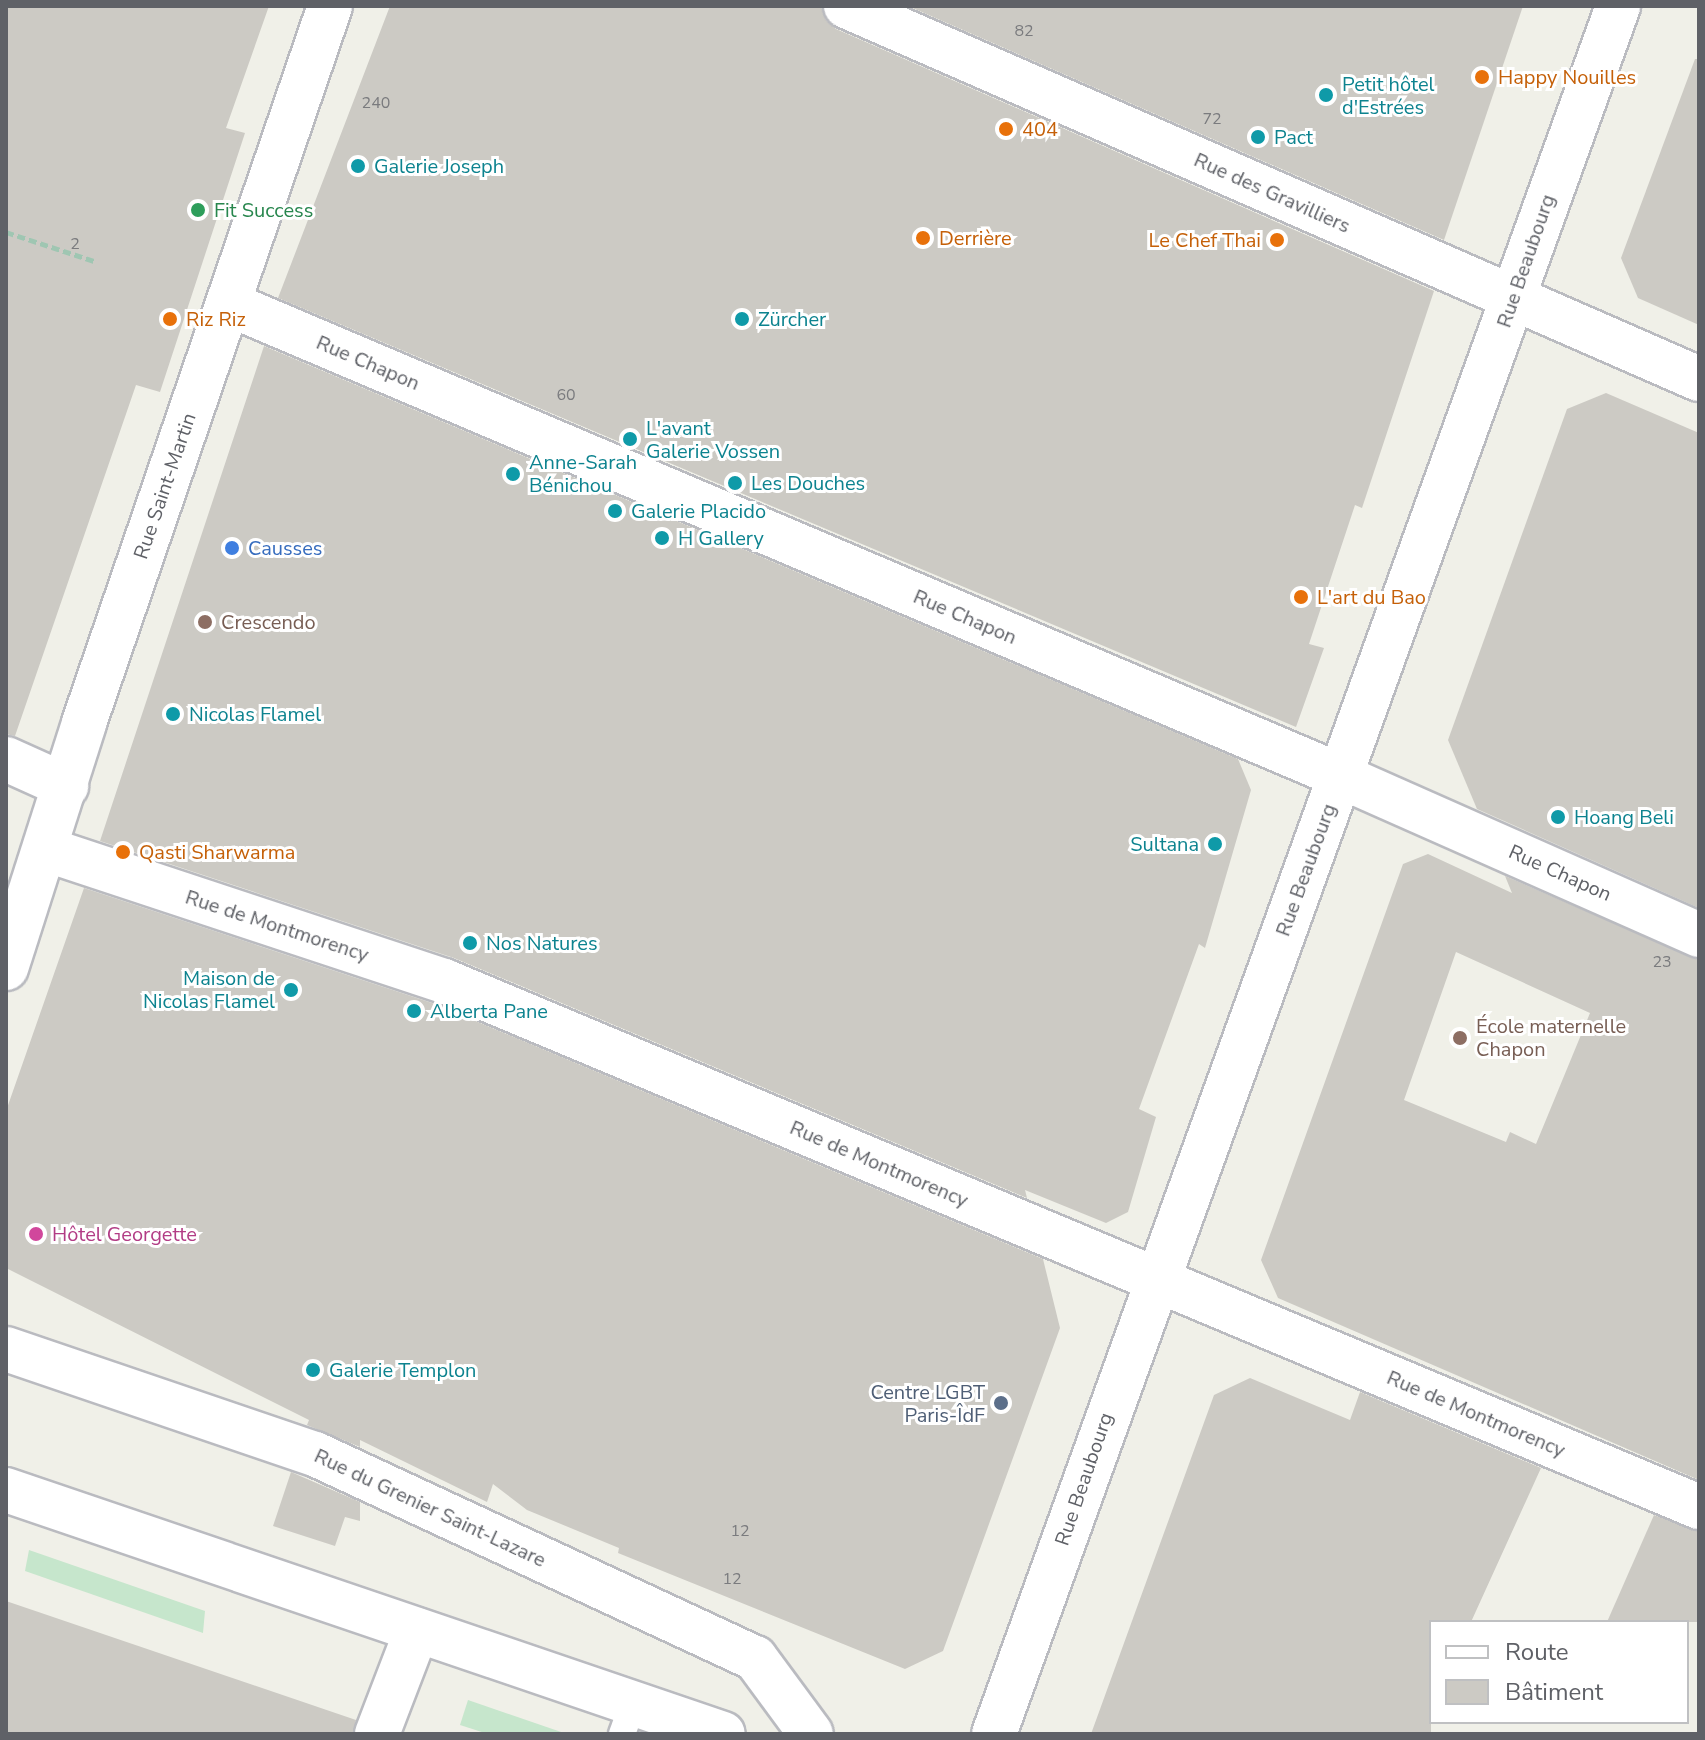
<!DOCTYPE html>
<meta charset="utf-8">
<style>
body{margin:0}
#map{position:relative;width:1705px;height:1740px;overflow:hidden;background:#f0f0e8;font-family:"Nunito Sans",sans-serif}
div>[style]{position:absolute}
.green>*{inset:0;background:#c6e6cc}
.building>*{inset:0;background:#cccac4}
.path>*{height:5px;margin-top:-2.5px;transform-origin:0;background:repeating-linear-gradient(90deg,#9fc6b2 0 8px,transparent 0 12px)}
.roads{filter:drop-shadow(2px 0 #babbc0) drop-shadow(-2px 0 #babbc0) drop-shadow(0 2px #babbc0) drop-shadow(0 -2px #babbc0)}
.lane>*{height:26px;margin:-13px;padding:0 13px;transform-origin:13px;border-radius:13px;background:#fff}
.street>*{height:44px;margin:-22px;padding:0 22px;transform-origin:22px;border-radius:22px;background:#fff}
.secondary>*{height:44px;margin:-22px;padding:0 22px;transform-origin:22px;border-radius:22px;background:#fff}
.dots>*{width:22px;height:22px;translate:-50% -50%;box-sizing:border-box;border:4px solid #fff;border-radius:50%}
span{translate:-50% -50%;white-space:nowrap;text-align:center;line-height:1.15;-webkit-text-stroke:6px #fff;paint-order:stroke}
.number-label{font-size:16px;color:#7a7b7e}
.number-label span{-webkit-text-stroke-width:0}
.food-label{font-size:20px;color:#c56008}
.left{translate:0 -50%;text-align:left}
.right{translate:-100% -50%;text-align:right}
.culture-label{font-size:20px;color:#0d838f}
.street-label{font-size:20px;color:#5f6167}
.leisure-label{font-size:20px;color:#27864d}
.shop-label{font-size:20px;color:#366cbe}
.education-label{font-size:20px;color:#785e54}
.hotel-label{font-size:20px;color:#b23c85}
.service-label{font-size:20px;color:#4e5e75}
.frame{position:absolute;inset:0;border:8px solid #5f6167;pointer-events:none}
.legend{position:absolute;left:1429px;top:1620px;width:260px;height:104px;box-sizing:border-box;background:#fff;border:2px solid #bfc0c2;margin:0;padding:10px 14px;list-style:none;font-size:24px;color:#5f6167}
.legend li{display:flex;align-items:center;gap:16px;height:40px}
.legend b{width:40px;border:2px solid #bfc0c2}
</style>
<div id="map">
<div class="green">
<i style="clip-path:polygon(29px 1550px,205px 1611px,203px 1633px,25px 1571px)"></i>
<i style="clip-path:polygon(468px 1700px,567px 1734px,488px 1734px,460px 1725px)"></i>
</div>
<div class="building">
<i style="clip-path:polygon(6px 6px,269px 6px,226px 128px,245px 133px,160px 392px,136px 385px,15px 736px,6px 734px)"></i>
<i style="clip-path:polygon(390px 6px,821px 6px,826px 20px,836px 29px,1434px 291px,1362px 508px,1355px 505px,1309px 644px,1324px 648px,1296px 727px,278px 298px)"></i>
<i style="clip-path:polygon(908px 6px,1523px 6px,1444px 240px)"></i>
<i style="clip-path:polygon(1695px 59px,1699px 59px,1699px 325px,1638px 298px,1621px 258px)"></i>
<i style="clip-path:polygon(264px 346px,1238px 759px,1251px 790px,1205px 948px,1199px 944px,1139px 1109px,1156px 1117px,1128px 1212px,1106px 1223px,1025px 1190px,1027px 1198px,454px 958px,100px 841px)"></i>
<i style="clip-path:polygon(1606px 393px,1699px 433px,1699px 908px,1477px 809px,1448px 740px,1567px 409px)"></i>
<i style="clip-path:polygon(evenodd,1428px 854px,1512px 893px,1505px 876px,1699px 960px,1699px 1480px,1278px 1298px,1261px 1260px,1403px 864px,1428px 854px,1456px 952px,1590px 1013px,1536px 1144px,1510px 1132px,1506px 1142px,1404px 1100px,1456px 952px)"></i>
<i style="clip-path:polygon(84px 888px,435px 1004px,1043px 1259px,1060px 1328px,943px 1651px,905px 1669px,618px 1553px,619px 1548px,527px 1510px,493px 1484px,487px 1502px,360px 1440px,360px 1447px,307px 1425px,309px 1420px,6px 1268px,6px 1111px)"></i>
<i style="clip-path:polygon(1250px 1378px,1350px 1420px,1360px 1392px,1541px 1468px,1471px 1622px,1431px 1622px,1431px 1734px,1091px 1734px,1214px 1395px)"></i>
<i style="clip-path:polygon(291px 1472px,360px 1502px,360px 1521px,345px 1517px,335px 1546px,273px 1526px)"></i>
<i style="clip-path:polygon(1654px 1515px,1699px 1531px,1699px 1622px,1607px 1622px)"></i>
<i style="clip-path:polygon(6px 1601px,356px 1720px,353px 1734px,6px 1734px)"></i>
</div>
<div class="path">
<i style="left:6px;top:232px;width:93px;rotate:18.2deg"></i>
</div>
<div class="roads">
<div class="lane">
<i style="left:622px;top:1734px;width:33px;rotate:-70deg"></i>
</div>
<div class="street">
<i style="left:846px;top:6px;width:931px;rotate:23.62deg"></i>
<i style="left:229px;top:304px;width:1195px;rotate:23deg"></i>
<i style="left:1329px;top:771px;width:405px;rotate:23.9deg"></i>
<i style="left:6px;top:759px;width:66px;rotate:24.2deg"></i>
<i style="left:48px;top:850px;width:417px;rotate:18.3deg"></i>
<i style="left:444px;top:981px;width:1361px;rotate:22.74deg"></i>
<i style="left:6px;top:968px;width:257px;rotate:-72.3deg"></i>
<i style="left:84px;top:723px;width:758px;rotate:-71.06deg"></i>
<i style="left:6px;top:1349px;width:326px;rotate:18.8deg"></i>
<i style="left:315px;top:1454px;width:485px;rotate:24.9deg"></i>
<i style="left:755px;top:1658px;width:94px;rotate:53.6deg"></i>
<i style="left:377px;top:1734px;width:111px;rotate:-69deg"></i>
</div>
<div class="secondary">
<i style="left:6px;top:1490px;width:757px;rotate:18.79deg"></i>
<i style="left:994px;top:1734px;width:1837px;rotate:-70.14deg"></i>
</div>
</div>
<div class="dots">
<i style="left:1482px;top:77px;background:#e8710a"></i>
<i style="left:1326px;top:95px;background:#0f9aa8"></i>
<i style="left:1006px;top:129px;background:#e8710a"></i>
<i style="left:1258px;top:137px;background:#0f9aa8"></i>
<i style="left:358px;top:166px;background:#0f9aa8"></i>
<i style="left:198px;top:210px;background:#2e9e5b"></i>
<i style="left:923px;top:238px;background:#e8710a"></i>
<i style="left:1277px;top:240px;background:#e8710a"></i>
<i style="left:170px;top:319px;background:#e8710a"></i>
<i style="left:742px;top:319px;background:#0f9aa8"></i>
<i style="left:630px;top:439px;background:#0f9aa8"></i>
<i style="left:513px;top:474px;background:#0f9aa8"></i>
<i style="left:735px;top:483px;background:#0f9aa8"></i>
<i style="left:615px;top:511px;background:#0f9aa8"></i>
<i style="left:662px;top:538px;background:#0f9aa8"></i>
<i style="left:232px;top:548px;background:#3f7fe0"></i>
<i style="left:1301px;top:597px;background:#e8710a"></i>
<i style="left:205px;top:622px;background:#8d6e63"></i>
<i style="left:173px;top:714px;background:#0f9aa8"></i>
<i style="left:1558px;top:817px;background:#0f9aa8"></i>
<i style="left:1215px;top:844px;background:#0f9aa8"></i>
<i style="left:123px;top:852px;background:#e8710a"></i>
<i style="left:470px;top:943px;background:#0f9aa8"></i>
<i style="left:291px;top:990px;background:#0f9aa8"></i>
<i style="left:414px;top:1011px;background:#0f9aa8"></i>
<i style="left:1460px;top:1038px;background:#8d6e63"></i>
<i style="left:36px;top:1234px;background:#d1479c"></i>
<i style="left:313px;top:1370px;background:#0f9aa8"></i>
<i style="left:1001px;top:1403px;background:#5c6f8a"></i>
</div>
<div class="number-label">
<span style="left:1024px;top:31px">82</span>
<span style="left:376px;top:103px">240</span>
<span style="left:1212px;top:119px">72</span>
<span style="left:75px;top:244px">2</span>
<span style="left:566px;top:395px">60</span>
<span style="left:1662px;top:962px">23</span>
<span style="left:740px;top:1531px">12</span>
<span style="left:732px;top:1579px">12</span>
</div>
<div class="food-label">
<span class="left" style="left:1498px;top:77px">Happy Nouilles</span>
<span class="left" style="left:1022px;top:129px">404</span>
<span class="left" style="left:939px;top:238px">Derrière</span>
<span class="right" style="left:1261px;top:240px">Le Chef Thai</span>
<span class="left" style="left:186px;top:319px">Riz Riz</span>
<span class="left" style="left:1317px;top:597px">L'art du Bao</span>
<span class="left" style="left:139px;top:852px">Qasti Sharwarma</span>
</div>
<div class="culture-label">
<span class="left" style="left:1342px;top:96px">Petit hôtel<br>d'Estrées</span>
<span class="left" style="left:1274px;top:137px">Pact</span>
<span class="left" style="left:374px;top:166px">Galerie Joseph</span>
<span class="left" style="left:758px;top:319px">Zürcher</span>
<span class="left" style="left:646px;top:440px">L'avant<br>Galerie Vossen</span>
<span class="left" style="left:529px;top:474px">Anne-Sarah<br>Bénichou</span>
<span class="left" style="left:751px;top:483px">Les Douches</span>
<span class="left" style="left:631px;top:511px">Galerie Placido</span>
<span class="left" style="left:678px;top:538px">H Gallery</span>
<span class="left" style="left:189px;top:714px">Nicolas Flamel</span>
<span class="left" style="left:1574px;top:817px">Hoang Beli</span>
<span class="right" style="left:1199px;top:844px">Sultana</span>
<span class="left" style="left:486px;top:943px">Nos Natures</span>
<span class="right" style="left:275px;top:990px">Maison de<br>Nicolas Flamel</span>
<span class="left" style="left:430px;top:1011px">Alberta Pane</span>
<span class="left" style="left:329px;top:1370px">Galerie Templon</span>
</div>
<div class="street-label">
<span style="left:1272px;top:193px;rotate:24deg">Rue des Gravilliers</span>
<span style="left:1526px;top:261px;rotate:-71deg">Rue Beaubourg</span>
<span style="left:368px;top:363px;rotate:23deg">Rue Chapon</span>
<span style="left:165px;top:486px;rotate:-71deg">Rue Saint-Martin</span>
<span style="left:965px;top:617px;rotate:23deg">Rue Chapon</span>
<span style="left:1306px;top:870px;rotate:-70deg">Rue Beaubourg</span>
<span style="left:1560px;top:873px;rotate:24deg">Rue Chapon</span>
<span style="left:277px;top:926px;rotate:18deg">Rue de Montmorency</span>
<span style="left:879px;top:1164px;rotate:23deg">Rue de Montmorency</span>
<span style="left:1476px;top:1414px;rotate:23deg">Rue de Montmorency</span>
<span style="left:1084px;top:1479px;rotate:-71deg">Rue Beaubourg</span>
<span style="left:430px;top:1508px;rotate:25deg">Rue du Grenier Saint-Lazare</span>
</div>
<div class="leisure-label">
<span class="left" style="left:214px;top:210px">Fit Success</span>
</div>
<div class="shop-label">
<span class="left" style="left:248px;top:548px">Causses</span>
</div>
<div class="education-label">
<span class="left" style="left:221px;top:622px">Crescendo</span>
<span class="left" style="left:1476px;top:1038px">École maternelle<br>Chapon</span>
</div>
<div class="hotel-label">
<span class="left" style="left:52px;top:1234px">Hôtel Georgette</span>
</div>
<div class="service-label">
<span class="right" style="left:985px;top:1404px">Centre LGBT<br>Paris-ÎdF</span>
</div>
<div class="frame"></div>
<ul class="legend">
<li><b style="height:10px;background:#fff"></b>Route</li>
<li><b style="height:22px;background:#cccac4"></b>Bâtiment</li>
</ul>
</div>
